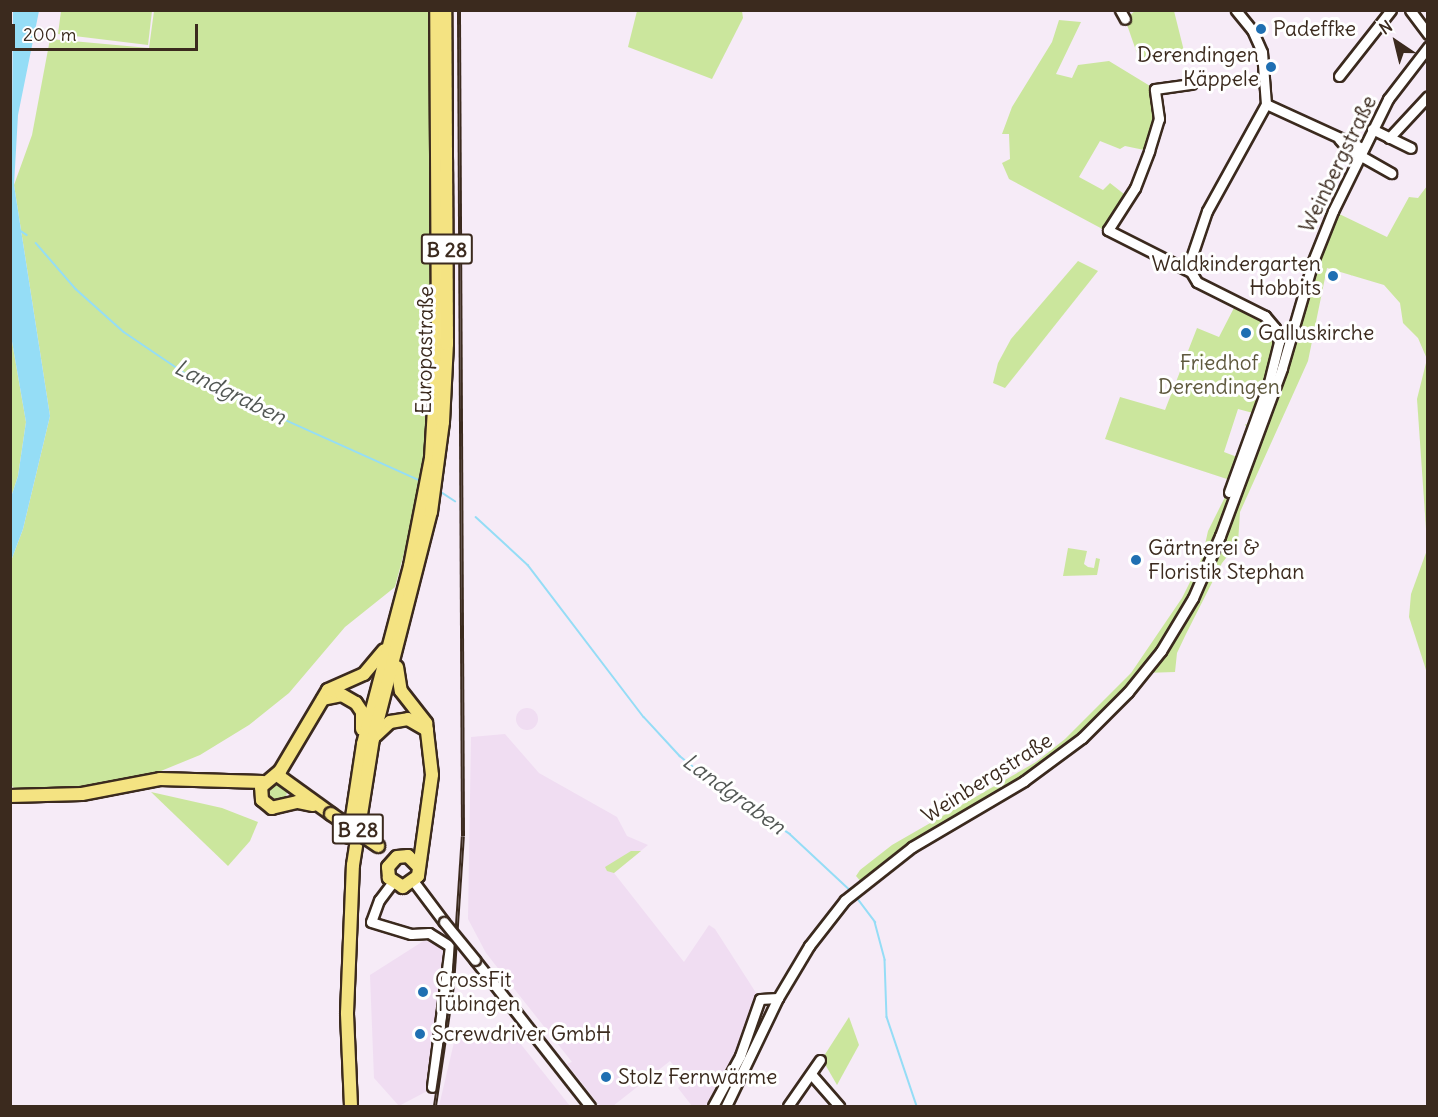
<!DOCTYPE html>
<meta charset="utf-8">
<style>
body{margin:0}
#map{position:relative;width:1438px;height:1117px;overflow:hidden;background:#f6ebf7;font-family:Delius,sans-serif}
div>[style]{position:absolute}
.built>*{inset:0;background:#f0ddf2}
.round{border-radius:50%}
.green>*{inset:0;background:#cbe69d}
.water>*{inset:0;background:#95ddf6}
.stream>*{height:1.5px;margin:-0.75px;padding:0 0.75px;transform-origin:0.75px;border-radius:0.75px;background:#95ddf6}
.roads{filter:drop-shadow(2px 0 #3b2a1e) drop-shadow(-2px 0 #3b2a1e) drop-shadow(0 2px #3b2a1e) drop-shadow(0 -2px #3b2a1e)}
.minor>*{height:9px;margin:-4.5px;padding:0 4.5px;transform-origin:4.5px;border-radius:4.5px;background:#fff}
.major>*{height:12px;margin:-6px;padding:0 6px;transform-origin:6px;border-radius:6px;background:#f4e382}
.rail>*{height:4px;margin-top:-2px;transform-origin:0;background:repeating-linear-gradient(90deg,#fff 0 4.5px,#3b2a1e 0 9px);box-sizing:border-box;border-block:2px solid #3b2a1e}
.bridges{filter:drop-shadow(2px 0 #3b2a1e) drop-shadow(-2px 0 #3b2a1e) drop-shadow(0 2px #3b2a1e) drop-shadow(0 -2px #3b2a1e)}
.minor-bridge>*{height:9px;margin:-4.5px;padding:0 4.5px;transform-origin:4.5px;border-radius:4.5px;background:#fff}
.major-bridge>*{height:12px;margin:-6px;padding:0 6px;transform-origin:6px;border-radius:6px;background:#f4e382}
.dots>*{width:16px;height:16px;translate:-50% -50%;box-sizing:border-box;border:3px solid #fff;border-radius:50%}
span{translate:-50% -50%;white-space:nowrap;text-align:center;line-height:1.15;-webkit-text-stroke:6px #fff;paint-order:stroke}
.shield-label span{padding:2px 4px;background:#fff;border:2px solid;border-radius:4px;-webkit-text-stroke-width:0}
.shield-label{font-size:20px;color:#3b2a1e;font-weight:700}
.poi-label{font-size:21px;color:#3b2a1e}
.left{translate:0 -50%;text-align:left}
.right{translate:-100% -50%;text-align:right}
.street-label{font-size:21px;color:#3b2a1e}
.park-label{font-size:21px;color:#5f593e}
.water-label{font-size:22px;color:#525754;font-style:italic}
.frame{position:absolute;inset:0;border:12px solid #3b2a1e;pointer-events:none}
.north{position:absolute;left:1366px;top:12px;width:60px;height:60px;-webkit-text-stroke:4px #fff;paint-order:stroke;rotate:325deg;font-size:16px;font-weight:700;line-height:24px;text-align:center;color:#3b2a1e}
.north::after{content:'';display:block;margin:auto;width:21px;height:27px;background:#3b2a1e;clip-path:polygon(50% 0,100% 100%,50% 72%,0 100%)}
.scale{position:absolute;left:12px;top:24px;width:186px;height:27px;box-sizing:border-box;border:3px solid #3b2a1e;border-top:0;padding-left:8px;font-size:18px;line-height:21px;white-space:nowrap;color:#3b2a1e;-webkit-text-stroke:4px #fff;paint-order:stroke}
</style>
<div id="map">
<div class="built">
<i class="round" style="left:516px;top:708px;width:22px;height:22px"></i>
<i style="clip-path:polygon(505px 734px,539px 773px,617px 817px,627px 836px,648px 845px,614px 873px,684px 962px,709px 925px,715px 929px,760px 999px,713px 1106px,692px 1106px,678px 1088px,686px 1081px,670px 1061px,613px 1106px,600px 1106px,567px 1064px,572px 1062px,486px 953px,468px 919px,471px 737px)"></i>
<i style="clip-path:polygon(425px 940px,442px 946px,447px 956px,431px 1089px,399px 1106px,374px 1078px,370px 975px)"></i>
<i style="clip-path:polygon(512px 1033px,570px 1106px,439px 1106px,456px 1034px)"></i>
</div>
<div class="green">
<i style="clip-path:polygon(61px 11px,152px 11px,148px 45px,58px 34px)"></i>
<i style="clip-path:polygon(154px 11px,433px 11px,433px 359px,424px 477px,395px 587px,345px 627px,289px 693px,249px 725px,200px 755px,156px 773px,90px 789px,18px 792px,11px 785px,11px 561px,23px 529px,50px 416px,14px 185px,32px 135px,50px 39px,149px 48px)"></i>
<i style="clip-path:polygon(637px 11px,742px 11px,743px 18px,712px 79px,628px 47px)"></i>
<i style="clip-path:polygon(1135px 11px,1174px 11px,1184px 51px,1140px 62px,1125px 19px)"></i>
<i style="clip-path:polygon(1059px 20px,1081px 22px,1056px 74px,1072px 78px,1078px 65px,1109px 61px,1155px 89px,1158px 106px,1149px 151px,1125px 146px,1120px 149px,1100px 141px,1079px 177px,1103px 190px,1110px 183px,1129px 198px,1108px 232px,1009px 179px,1002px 163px,1010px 159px,1009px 134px,1002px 134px,1012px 107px,1052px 42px)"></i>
<i style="clip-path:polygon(evenodd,1427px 186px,1427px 359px,1418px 338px,1403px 323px,1400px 303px,1384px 285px,1327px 268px,1308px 361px,1240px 512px,1238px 543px,1222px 563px,1186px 634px,1177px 653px,1175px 672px,1144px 673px,1053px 761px,939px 829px,863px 884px,856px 876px,860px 870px,892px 845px,1036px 762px,1065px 739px,1131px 673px,1182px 598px,1202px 558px,1208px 531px,1233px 481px,1105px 439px,1120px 397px,1165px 410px,1197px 328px,1219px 337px,1237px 302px,1260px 313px,1279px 342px,1289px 344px,1333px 211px,1387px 237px,1409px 197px,1418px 198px,1427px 186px,1238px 409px,1253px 413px,1249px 425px,1245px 424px,1247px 429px,1237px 457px,1224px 452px,1238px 409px)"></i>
<i style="clip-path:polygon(1078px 261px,1098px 271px,1005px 388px,993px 383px,998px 363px,1011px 339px)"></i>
<i style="clip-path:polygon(10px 330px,26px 422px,18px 476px,11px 497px)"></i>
<i style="clip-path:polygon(1427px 359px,1428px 359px,1427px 543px,1417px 399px)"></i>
<i style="clip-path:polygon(1068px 548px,1087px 551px,1084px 564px,1088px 567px,1094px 568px,1096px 558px,1100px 559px,1097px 575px,1063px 576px)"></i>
<i style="clip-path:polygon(1427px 550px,1427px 673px,1409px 617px,1411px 594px)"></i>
<i class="round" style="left:267px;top:782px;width:20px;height:20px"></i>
<i style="clip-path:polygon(151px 792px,222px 808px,258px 822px,250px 841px,228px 866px)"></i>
<i style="clip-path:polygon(631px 851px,641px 851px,614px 873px,607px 871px,605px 867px)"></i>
<i style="clip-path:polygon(849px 1017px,859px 1045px,837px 1085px,822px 1059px)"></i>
</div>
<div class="water">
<i style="clip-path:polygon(13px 11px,39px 11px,18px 115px,14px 185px,50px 416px,23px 529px,11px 561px,11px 497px,18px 476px,26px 422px,10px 330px)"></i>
</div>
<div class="stream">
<i style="left:21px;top:231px;width:7px;rotate:34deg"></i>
<i style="left:36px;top:243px;width:61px;rotate:49deg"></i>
<i style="left:76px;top:289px;width:64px;rotate:41.9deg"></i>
<i style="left:124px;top:332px;width:82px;rotate:34.1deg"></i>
<i style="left:192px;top:378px;width:251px;rotate:24.2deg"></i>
<i style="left:441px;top:492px;width:17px;rotate:33deg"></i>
<i style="left:476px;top:517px;width:71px;rotate:42.7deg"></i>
<i style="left:528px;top:565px;width:191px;rotate:52.7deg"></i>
<i style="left:644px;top:717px;width:53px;rotate:47.3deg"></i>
<i style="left:680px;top:756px;width:49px;rotate:39.2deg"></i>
<i style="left:718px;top:787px;width:86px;rotate:33.1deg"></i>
<i style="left:790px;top:834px;width:82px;rotate:43deg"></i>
<i style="left:855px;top:895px;width:34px;rotate:53deg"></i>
<i style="left:875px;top:922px;width:39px;rotate:75deg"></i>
<i style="left:885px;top:960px;width:57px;rotate:88deg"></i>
<i style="left:887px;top:1017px;width:94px;rotate:71.4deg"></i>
</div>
<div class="roads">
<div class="minor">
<i style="left:1120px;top:10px;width:10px;rotate:61deg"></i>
<i style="left:1410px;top:10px;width:30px;rotate:53deg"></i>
<i style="left:1339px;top:76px;width:84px;rotate:-51.8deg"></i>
<i style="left:1266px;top:104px;width:106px;rotate:24.6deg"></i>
<i style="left:1372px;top:129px;width:43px;rotate:26deg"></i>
<i style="left:1389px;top:138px;width:57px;rotate:-47.1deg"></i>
<i style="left:1339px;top:139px;width:12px;rotate:48deg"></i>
<i style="left:1347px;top:148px;width:51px;rotate:29.6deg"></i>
<i style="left:1189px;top:271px;width:91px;rotate:-153.2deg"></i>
<i style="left:1108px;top:230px;width:50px;rotate:-57.3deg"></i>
<i style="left:1135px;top:188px;width:40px;rotate:-69deg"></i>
<i style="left:1149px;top:151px;width:34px;rotate:-73deg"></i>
<i style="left:1159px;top:119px;width:30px;rotate:-98deg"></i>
<i style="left:1155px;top:89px;width:37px;rotate:-8deg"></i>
<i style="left:1229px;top:492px;width:117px;rotate:-70deg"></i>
<i style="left:1269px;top:382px;width:41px;rotate:-76deg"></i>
<i style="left:1279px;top:342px;width:15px;rotate:-106deg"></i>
<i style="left:1275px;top:328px;width:16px;rotate:-130deg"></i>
<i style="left:1265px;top:316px;width:76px;rotate:-153.4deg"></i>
<i style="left:1197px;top:282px;width:17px;rotate:-121deg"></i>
<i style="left:1188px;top:267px;width:59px;rotate:-71.3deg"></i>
<i style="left:1207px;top:211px;width:122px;rotate:-61.1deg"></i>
<i style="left:1266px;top:104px;width:52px;rotate:-94.4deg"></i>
<i style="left:1262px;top:52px;width:24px;rotate:-114deg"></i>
<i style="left:1252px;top:30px;width:26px;rotate:-129deg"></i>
<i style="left:414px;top:882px;width:50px;rotate:53.1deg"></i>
<i style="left:392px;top:883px;width:21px;rotate:127deg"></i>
<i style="left:379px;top:900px;width:23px;rotate:110deg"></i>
<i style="left:371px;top:922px;width:42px;rotate:16.7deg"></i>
<i style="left:411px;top:934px;width:18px;rotate:-3deg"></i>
<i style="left:429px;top:933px;width:25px;rotate:32deg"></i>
<i style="left:450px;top:946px;width:142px;rotate:97.3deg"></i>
<i style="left:475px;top:960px;width:186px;rotate:51.8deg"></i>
<i style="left:811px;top:1074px;width:43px;rotate:48.8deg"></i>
<i style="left:713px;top:1106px;width:57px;rotate:-61.6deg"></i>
<i style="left:740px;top:1056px;width:60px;rotate:-70.7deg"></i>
<i style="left:760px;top:999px;width:18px;rotate:-3deg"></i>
<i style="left:726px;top:1106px;width:120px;rotate:-64.3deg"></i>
<i style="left:778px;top:998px;width:61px;rotate:-59.2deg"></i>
<i style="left:809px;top:946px;width:58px;rotate:-52deg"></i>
<i style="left:845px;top:900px;width:85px;rotate:-38.3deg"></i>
<i style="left:912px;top:847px;width:130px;rotate:-30.5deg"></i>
<i style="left:1024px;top:781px;width:72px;rotate:-36.6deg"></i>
<i style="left:1082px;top:738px;width:65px;rotate:-45deg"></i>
<i style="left:1128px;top:692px;width:53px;rotate:-51.2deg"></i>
<i style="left:1161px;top:651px;width:62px;rotate:-58.9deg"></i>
<i style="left:1193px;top:598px;width:68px;rotate:-66.5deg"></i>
<i style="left:1220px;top:536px;width:179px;rotate:-69.7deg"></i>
<i style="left:1282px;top:368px;width:111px;rotate:-73.8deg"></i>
<i style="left:1313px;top:261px;width:54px;rotate:-68.2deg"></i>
<i style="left:1333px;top:211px;width:125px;rotate:-63.8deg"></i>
<i style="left:1388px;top:99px;width:66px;rotate:-52.4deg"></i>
<i style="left:788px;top:1106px;width:56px;rotate:-55.2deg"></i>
</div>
<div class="major">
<i style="left:397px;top:667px;width:24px;rotate:81deg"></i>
<i style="left:401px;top:691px;width:41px;rotate:52deg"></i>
<i style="left:426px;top:723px;width:52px;rotate:83.4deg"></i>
<i style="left:432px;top:775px;width:102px;rotate:97.9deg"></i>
<i style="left:418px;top:876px;width:19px;rotate:144deg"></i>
<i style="left:403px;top:887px;width:17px;rotate:-147deg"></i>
<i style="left:389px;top:878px;width:11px;rotate:-95deg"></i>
<i style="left:388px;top:867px;width:13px;rotate:-48deg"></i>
<i style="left:397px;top:857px;width:11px;rotate:-5deg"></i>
<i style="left:408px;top:856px;width:13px;rotate:45deg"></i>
<i style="left:323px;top:699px;width:19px;rotate:-12deg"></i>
<i style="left:342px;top:695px;width:16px;rotate:30deg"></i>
<i style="left:356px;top:703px;width:11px;rotate:56deg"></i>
<i style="left:362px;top:712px;width:17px;rotate:90deg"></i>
<i style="left:376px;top:735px;width:19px;rotate:-43deg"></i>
<i style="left:390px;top:722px;width:18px;rotate:-9deg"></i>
<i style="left:408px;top:719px;width:22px;rotate:30deg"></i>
<i style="left:277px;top:775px;width:67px;rotate:35.8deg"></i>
<i style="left:10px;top:796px;width:72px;rotate:-1.6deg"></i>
<i style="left:82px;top:794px;width:79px;rotate:-10.9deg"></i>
<i style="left:160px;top:779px;width:103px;rotate:1.7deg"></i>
<i style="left:313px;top:805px;width:16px;rotate:-169deg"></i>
<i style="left:297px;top:802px;width:26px;rotate:167deg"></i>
<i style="left:272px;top:808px;width:13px;rotate:-141deg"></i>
<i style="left:262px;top:800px;width:13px;rotate:-94deg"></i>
<i style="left:261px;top:787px;width:25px;rotate:-40deg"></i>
<i style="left:280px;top:771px;width:94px;rotate:-59.3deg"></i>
<i style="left:328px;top:690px;width:39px;rotate:-24deg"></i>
<i style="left:364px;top:674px;width:31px;rotate:-50deg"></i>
<i style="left:349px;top:837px;width:94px;rotate:-81.4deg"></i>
<i style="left:363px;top:744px;width:184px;rotate:-75.2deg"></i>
<i style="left:410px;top:566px;width:110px;rotate:-79deg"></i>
<i style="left:431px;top:458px;width:113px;rotate:-86.5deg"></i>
<i style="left:438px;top:345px;width:335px;rotate:-90.3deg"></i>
<i style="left:351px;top:1106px;width:93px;rotate:-92.5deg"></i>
<i style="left:347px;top:1013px;width:148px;rotate:-87.7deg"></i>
<i style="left:353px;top:865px;width:128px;rotate:-81deg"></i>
<i style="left:373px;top:739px;width:234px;rotate:-75.7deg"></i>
<i style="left:431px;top:512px;width:91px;rotate:-82.4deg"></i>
<i style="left:443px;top:422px;width:78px;rotate:-87.1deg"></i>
<i style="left:447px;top:344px;width:334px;rotate:-90.3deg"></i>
</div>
</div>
<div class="rail">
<i style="left:435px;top:1106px;width:122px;rotate:-81.5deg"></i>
<i style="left:453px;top:985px;width:149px;rotate:-86.2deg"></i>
<i style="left:463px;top:836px;width:826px;rotate:-90.28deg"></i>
</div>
<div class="bridges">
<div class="minor-bridge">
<i style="left:444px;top:922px;width:49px;rotate:50.8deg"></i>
</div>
<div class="major-bridge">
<i style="left:331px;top:814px;width:57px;rotate:34.2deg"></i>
</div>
</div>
<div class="dots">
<i style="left:1261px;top:29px;background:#1f6fb2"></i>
<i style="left:1271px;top:67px;background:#1f6fb2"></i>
<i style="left:1333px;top:276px;background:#1f6fb2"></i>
<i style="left:1246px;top:333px;background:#1f6fb2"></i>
<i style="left:1136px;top:560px;background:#1f6fb2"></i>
<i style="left:423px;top:992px;background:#1f6fb2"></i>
<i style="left:420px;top:1034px;background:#1f6fb2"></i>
<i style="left:606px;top:1077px;background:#1f6fb2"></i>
</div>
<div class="shield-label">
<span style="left:447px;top:249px">B 28</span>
<span style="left:358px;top:829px">B 28</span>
</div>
<div class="poi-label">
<span class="left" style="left:1273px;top:29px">Padeffke</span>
<span class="right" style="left:1259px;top:67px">Derendingen<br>Käppele</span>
<span class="right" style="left:1321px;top:276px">Waldkindergarten<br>Hobbits</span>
<span class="left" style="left:1258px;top:333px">Galluskirche</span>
<span class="left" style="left:1148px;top:560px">Gärtnerei &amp;<br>Floristik Stephan</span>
<span class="left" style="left:435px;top:992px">CrossFit<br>Tübingen</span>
<span class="left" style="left:432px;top:1034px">Screwdriver GmbH</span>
<span class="left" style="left:618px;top:1077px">Stolz Fernwärme</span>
</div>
<div class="street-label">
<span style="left:1338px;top:164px;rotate:-64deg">Weinbergstraße</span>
<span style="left:425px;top:350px;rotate:-89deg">Europastraße</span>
<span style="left:987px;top:778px;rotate:-32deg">Weinbergstraße</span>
</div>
<div class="park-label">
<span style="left:1219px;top:375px">Friedhof<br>Derendingen</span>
</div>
<div class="water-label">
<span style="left:230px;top:392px;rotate:26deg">Landgraben</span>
<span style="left:734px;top:794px;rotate:36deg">Landgraben</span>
</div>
<div class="frame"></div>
<div class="north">N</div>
<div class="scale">200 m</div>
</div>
